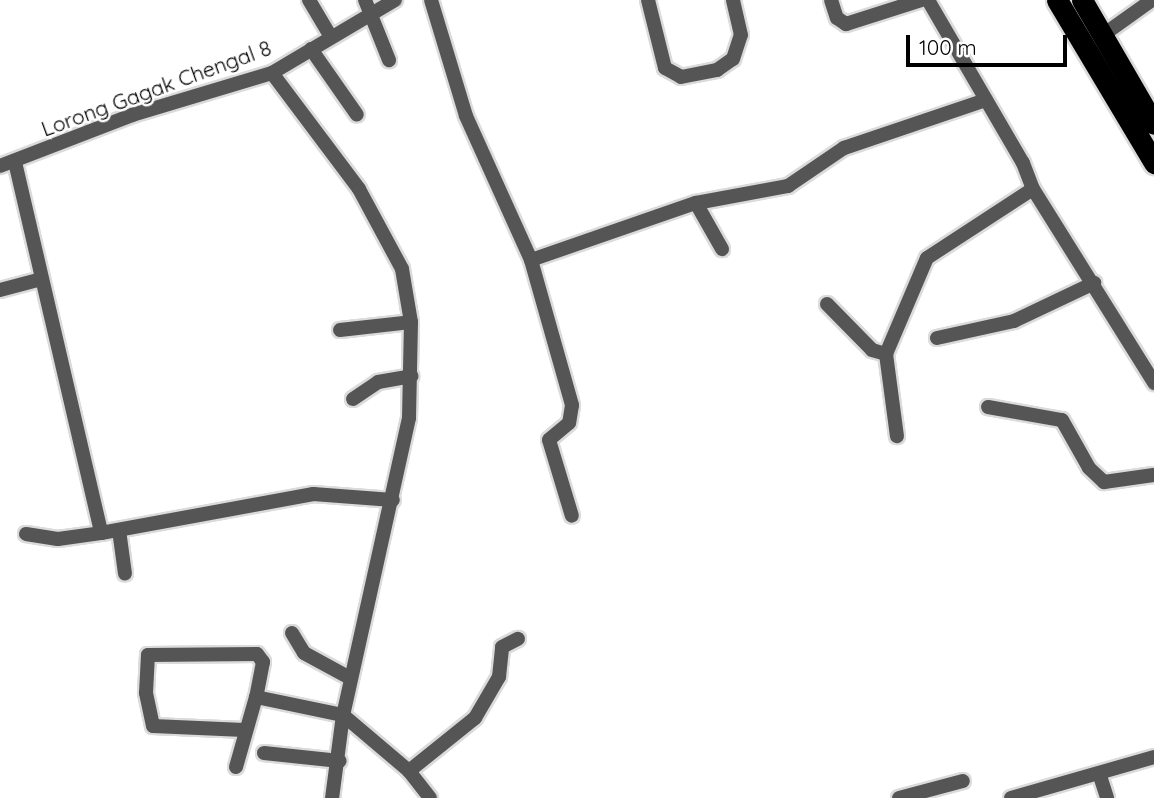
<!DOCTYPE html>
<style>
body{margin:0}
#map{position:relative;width:1154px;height:798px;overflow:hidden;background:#fff;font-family:Quicksand,sans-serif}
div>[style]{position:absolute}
.roads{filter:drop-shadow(2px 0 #dbdbdb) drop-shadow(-2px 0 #dbdbdb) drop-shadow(0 2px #dbdbdb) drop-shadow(0 -2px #dbdbdb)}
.minor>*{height:14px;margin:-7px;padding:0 7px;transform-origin:7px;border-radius:7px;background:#555}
.highway>*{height:21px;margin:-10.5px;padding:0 10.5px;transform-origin:10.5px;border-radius:10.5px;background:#000}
span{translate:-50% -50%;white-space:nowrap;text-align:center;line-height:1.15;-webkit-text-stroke:5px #fff;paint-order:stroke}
.street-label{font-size:21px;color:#000}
.scale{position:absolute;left:906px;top:35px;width:161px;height:32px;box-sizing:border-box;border:4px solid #000;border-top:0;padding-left:9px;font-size:21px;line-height:24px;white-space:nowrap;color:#000;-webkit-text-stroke:5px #fff;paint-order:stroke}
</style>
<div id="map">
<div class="roads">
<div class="minor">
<i style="left:309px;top:0;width:43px;rotate:59.3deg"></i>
<i style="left:365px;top:0;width:65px;rotate:68.2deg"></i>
<i style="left:431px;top:0;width:121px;rotate:73.2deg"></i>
<i style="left:466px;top:116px;width:158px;rotate:65.7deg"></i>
<i style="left:531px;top:260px;width:175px;rotate:-19.1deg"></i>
<i style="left:696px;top:203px;width:53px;rotate:60.5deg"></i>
<i style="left:648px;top:0;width:70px;rotate:76deg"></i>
<i style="left:665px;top:68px;width:18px;rotate:29deg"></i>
<i style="left:681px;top:77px;width:37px;rotate:-11deg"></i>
<i style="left:717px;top:70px;width:19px;rotate:-35deg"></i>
<i style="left:733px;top:59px;width:25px;rotate:-72deg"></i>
<i style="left:741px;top:35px;width:36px;rotate:-103deg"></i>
<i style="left:831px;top:0;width:19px;rotate:72deg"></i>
<i style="left:837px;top:18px;width:11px;rotate:34deg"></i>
<i style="left:846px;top:24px;width:79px;rotate:-17.7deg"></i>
<i style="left:928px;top:0;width:189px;rotate:59.8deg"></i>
<i style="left:1023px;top:163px;width:28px;rotate:69deg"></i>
<i style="left:1033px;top:189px;width:229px;rotate:58deg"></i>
<i style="left:1103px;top:35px;width:60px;rotate:-35.5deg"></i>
<i style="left:311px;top:49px;width:80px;rotate:55.1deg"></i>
<i style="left:272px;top:73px;width:145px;rotate:53.1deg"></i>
<i style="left:359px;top:189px;width:91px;rotate:61.7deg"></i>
<i style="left:402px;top:269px;width:54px;rotate:80.4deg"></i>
<i style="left:411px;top:322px;width:96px;rotate:91.2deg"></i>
<i style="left:409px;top:418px;width:304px;rotate:102.5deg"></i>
<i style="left:343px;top:715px;width:87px;rotate:40.3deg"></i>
<i style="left:409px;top:771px;width:34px;rotate:52deg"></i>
<i style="left:15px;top:162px;width:381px;rotate:76.9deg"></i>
<i style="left:101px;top:533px;width:216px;rotate:-10.4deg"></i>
<i style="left:313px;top:494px;width:80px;rotate:4.3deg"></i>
<i style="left:0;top:166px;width:142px;rotate:-21.1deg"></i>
<i style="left:132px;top:115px;width:146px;rotate:-16.7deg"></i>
<i style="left:272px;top:73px;width:143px;rotate:-30.7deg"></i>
<i style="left:696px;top:203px;width:94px;rotate:-10.5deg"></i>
<i style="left:788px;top:186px;width:68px;rotate:-34.2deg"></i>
<i style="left:844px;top:148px;width:150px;rotate:-18.7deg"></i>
<i style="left:531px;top:260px;width:151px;rotate:74.2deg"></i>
<i style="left:572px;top:405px;width:18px;rotate:99deg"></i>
<i style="left:569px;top:423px;width:26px;rotate:140deg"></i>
<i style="left:549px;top:440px;width:79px;rotate:73.2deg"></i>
<i style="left:0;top:290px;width:43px;rotate:-14.7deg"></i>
<i style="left:827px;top:304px;width:64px;rotate:45.6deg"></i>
<i style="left:872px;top:350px;width:15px;rotate:16deg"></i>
<i style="left:886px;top:354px;width:104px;rotate:-66.9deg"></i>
<i style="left:927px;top:258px;width:126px;rotate:-33.1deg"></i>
<i style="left:340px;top:330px;width:71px;rotate:-6.4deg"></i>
<i style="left:937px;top:338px;width:79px;rotate:-12.4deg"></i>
<i style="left:1014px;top:321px;width:89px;rotate:-25.4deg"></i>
<i style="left:886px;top:354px;width:83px;rotate:82.4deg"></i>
<i style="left:353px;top:399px;width:30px;rotate:-34deg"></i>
<i style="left:378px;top:382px;width:34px;rotate:-10deg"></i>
<i style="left:988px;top:407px;width:75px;rotate:10deg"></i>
<i style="left:1062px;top:420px;width:55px;rotate:60.6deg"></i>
<i style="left:1089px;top:468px;width:21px;rotate:43deg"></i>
<i style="left:1104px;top:482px;width:50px;rotate:-8deg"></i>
<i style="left:119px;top:530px;width:44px;rotate:82.2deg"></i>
<i style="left:26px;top:534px;width:32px;rotate:9deg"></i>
<i style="left:58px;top:539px;width:43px;rotate:-7.9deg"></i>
<i style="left:292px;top:633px;width:23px;rotate:59deg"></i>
<i style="left:304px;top:653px;width:50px;rotate:28.6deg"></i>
<i style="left:244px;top:730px;width:91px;rotate:-177.5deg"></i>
<i style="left:153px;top:726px;width:34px;rotate:-102deg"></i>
<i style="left:146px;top:693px;width:38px;rotate:-87deg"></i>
<i style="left:148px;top:655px;width:109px;rotate:-0.5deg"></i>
<i style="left:257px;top:654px;width:10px;rotate:53deg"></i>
<i style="left:263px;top:662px;width:36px;rotate:101deg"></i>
<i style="left:256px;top:697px;width:89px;rotate:11.7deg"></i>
<i style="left:343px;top:715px;width:84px;rotate:97.5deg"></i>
<i style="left:264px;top:753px;width:76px;rotate:6deg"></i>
<i style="left:236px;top:767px;width:73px;rotate:-74.1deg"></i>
<i style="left:409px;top:771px;width:85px;rotate:-38.8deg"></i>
<i style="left:475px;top:718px;width:48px;rotate:-59.7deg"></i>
<i style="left:499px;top:677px;width:30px;rotate:-84deg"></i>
<i style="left:502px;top:647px;width:18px;rotate:-27deg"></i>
<i style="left:1100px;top:776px;width:23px;rotate:72deg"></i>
<i style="left:899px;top:798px;width:66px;rotate:-14.9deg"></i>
<i style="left:1011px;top:798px;width:149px;rotate:-16deg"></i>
</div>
<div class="highway">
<i style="left:1057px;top:0;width:190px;rotate:59.2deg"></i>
<i style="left:1082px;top:0;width:143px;rotate:59.9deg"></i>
</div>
</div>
<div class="street-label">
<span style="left:156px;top:88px;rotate:-20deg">Lorong Gagak Chengal 8</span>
</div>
<div class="scale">100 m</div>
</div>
